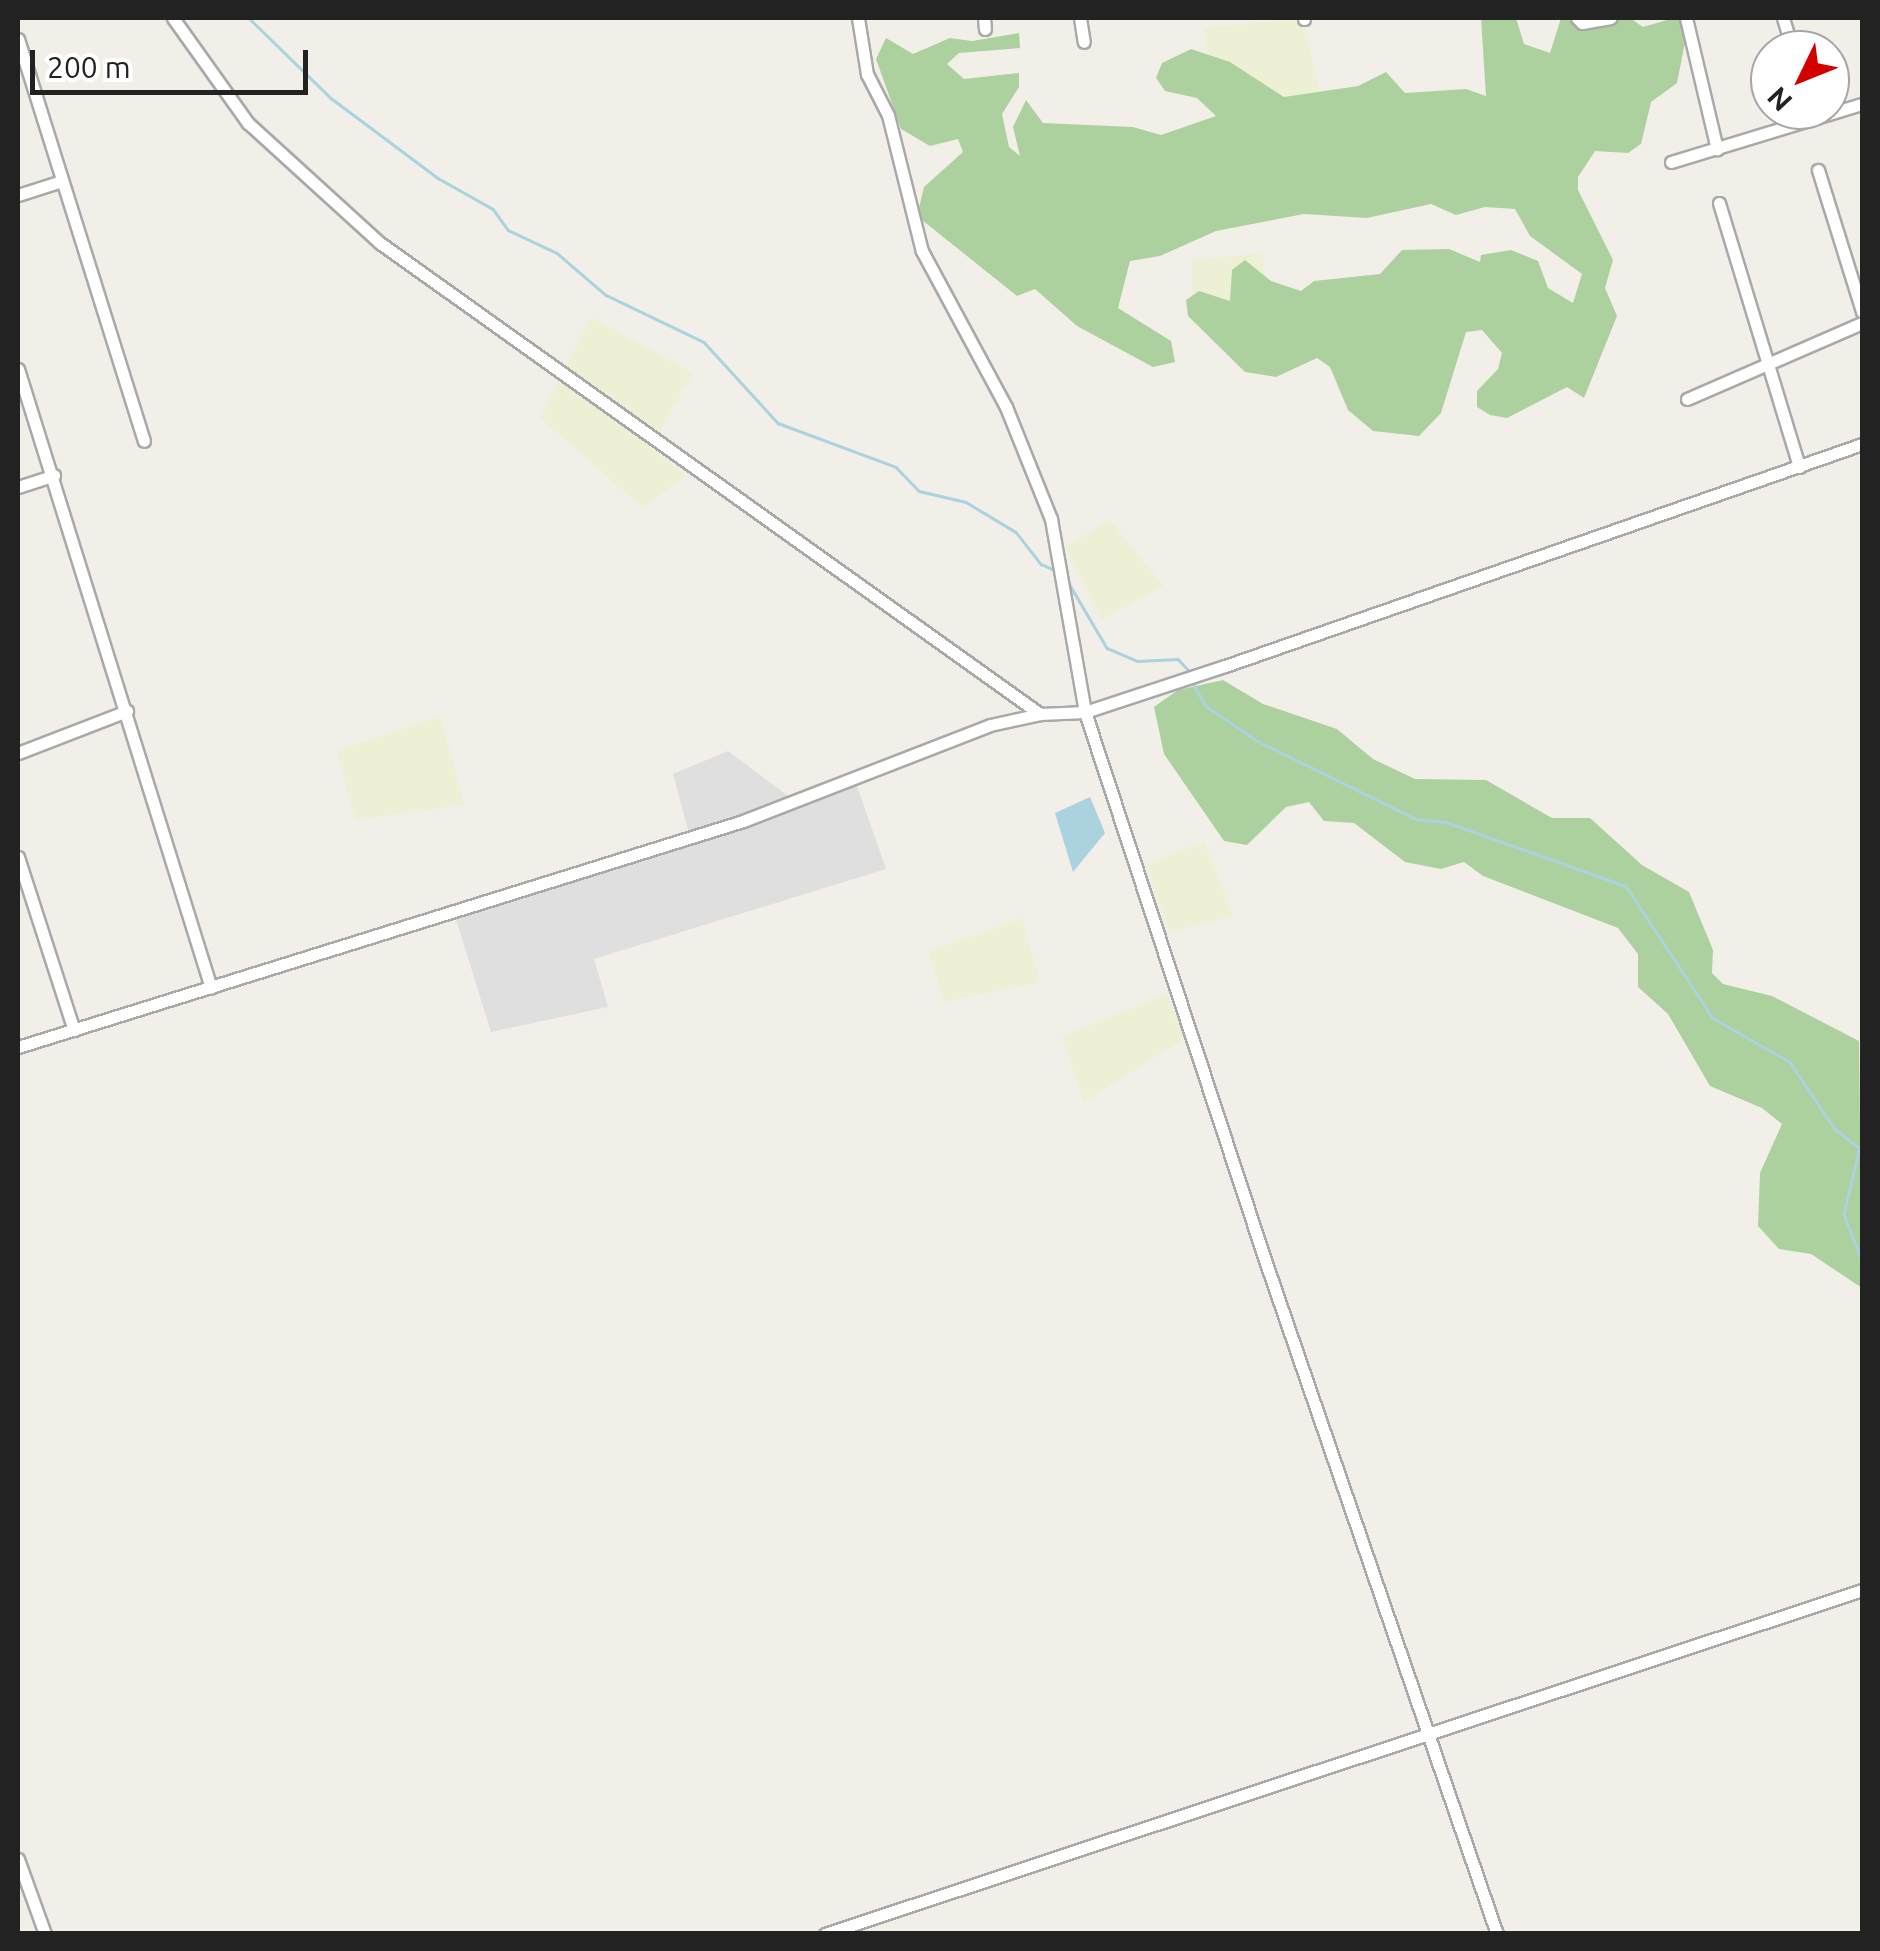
<!DOCTYPE html>
<style>
body{margin:0}
#map{position:relative;width:1880px;height:1951px;overflow:hidden;background:#f2efe9;font-family:Ubuntu,sans-serif}
div>[style]{position:absolute}
.residential>*{inset:0;background:#e0dfdf}
.farmland>*{inset:0;background:#eef0d5}
.forest>*{inset:0;background:#add19e}
.water>*{inset:0;background:#aad3df}
.stream>*{height:2.5px;margin:-1.25px;padding:0 1.25px;transform-origin:1.25px;border-radius:1.25px;background:#aad3df}
.roads{filter:drop-shadow(2px 0 #a9a9a9) drop-shadow(-2px 0 #a9a9a9) drop-shadow(0 2px #a9a9a9) drop-shadow(0 -2px #a9a9a9)}
.minor>*{height:11px;margin:-5.5px;padding:0 5.5px;transform-origin:5.5px;border-radius:5.5px;background:#fff}
span{translate:-50% -50%;white-space:nowrap;text-align:center;line-height:1.15;-webkit-text-stroke:8px #fff;paint-order:stroke}
.frame{position:absolute;inset:0;border:20px solid #222;pointer-events:none}
.north{position:absolute;left:1750px;top:30px;width:100px;height:100px;box-sizing:border-box;background:#fff;border:2px solid #a7a7a7;border-radius:50%;rotate:227deg;font-size:28px;font-weight:700;line-height:40px;text-align:center;color:#222}
.north::after{content:'';display:block;margin:auto;width:35px;height:45px;background:#d40000;clip-path:polygon(50% 0,100% 100%,50% 72%,0 100%)}
.scale{position:absolute;left:30px;top:50px;width:278px;height:45px;box-sizing:border-box;border:5px solid #222;border-top:0;padding-left:12px;font-size:30px;line-height:35px;white-space:nowrap;color:#222;-webkit-text-stroke:8px #fff;paint-order:stroke}
</style>
<div id="map">
<div class="residential">
<i style="clip-path:polygon(728px 751px,799px 804px,856px 783px,886px 869px,594px 959px,608px 1007px,491px 1032px,455px 916px,691px 841px,673px 774px)"></i>
</div>
<div class="farmland">
<i style="clip-path:polygon(1303px 18px,1324px 110px,1220px 121px,1204px 28px)"></i>
<i style="clip-path:polygon(1263px 253px,1267px 329px,1192px 325px,1192px 260px)"></i>
<i style="clip-path:polygon(591px 317px,693px 373px,650px 448px,687px 475px,643px 508px,540px 418px)"></i>
<i style="clip-path:polygon(1110px 520px,1164px 586px,1101px 620px,1065px 547px)"></i>
<i style="clip-path:polygon(440px 716px,465px 805px,355px 820px,337px 751px)"></i>
<i style="clip-path:polygon(1204px 841px,1234px 916px,1169px 932px,1146px 865px)"></i>
<i style="clip-path:polygon(1022px 918px,1040px 982px,944px 1002px,928px 951px)"></i>
<i style="clip-path:polygon(1167px 994px,1184px 1039px,1084px 1102px,1062px 1036px)"></i>
</div>
<div class="forest">
<i style="clip-path:polygon(1481px 18px,1516px 18px,1524px 44px,1550px 53px,1561px 18px,1630px 18px,1643px 27px,1674px 18px,1689px 22px,1677px 83px,1651px 102px,1641px 144px,1628px 153px,1595px 151px,1578px 177px,1578px 190px,1613px 260px,1605px 288px,1617px 316px,1584px 398px,1567px 387px,1507px 418px,1490px 415px,1477px 407px,1477px 391px,1498px 369px,1502px 353px,1482px 330px,1466px 332px,1441px 413px,1419px 436px,1373px 431px,1348px 410px,1330px 367px,1317px 358px,1276px 377px,1245px 372px,1188px 316px,1186px 300px,1199px 291px,1230px 301px,1232px 270px,1245px 260px,1271px 281px,1301px 291px,1314px 281px,1380px 274px,1402px 250px,1449px 249px,1480px 262px,1481px 255px,1511px 250px,1538px 261px,1548px 288px,1573px 303px,1582px 274px,1530px 236px,1515px 209px,1485px 207px,1456px 215px,1431px 204px,1367px 218px,1304px 214px,1216px 231px,1160px 256px,1130px 261px,1118px 308px,1171px 341px,1175px 362px,1153px 367px,1077px 326px,1035px 289px,1017px 296px,917px 216px,924px 187px,963px 152px,958px 139px,930px 146px,901px 129px,876px 59px,886px 38px,913px 54px,950px 38px,972px 41px,1019px 33px,1020px 48px,959px 53px,947px 64px,964px 79px,1019px 73px,1019px 87px,1002px 114px,1009px 147px,1020px 156px,1013px 127px,1026px 100px,1043px 123px,1133px 127px,1161px 135px,1216px 116px,1197px 98px,1165px 91px,1156px 78px,1162px 63px,1191px 49px,1230px 62px,1284px 97px,1358px 86px,1386px 72px,1405px 93px,1466px 89px,1486px 96px)"></i>
<i style="clip-path:polygon(1223px 680px,1263px 704px,1337px 729px,1373px 759px,1415px 779px,1486px 780px,1552px 818px,1590px 818px,1642px 865px,1689px 892px,1713px 950px,1712px 973px,1723px 984px,1772px 996px,1859px 1041px,1862px 1288px,1811px 1254px,1779px 1249px,1758px 1226px,1760px 1173px,1782px 1124px,1762px 1108px,1710px 1086px,1668px 1014px,1638px 987px,1638px 954px,1618px 928px,1483px 876px,1464px 862px,1441px 869px,1405px 862px,1354px 823px,1324px 821px,1309px 802px,1286px 807px,1247px 845px,1224px 841px,1164px 754px,1154px 707px,1178px 690px)"></i>
</div>
<div class="water">
<i style="clip-path:polygon(1090px 797px,1105px 833px,1073px 872px,1055px 813px)"></i>
</div>
<div class="stream">
<i style="left:249px;top:18px;width:115px;rotate:44.3deg"></i>
<i style="left:331px;top:98px;width:134px;rotate:36.8deg"></i>
<i style="left:438px;top:178px;width:63px;rotate:29.4deg"></i>
<i style="left:493px;top:209px;width:26px;rotate:54deg"></i>
<i style="left:508px;top:230px;width:54px;rotate:25.1deg"></i>
<i style="left:557px;top:253px;width:65px;rotate:40.6deg"></i>
<i style="left:606px;top:295px;width:109px;rotate:25.6deg"></i>
<i style="left:704px;top:342px;width:110px;rotate:47.6deg"></i>
<i style="left:778px;top:423px;width:126px;rotate:20.4deg"></i>
<i style="left:896px;top:467px;width:33px;rotate:46deg"></i>
<i style="left:919px;top:491px;width:48px;rotate:13.2deg"></i>
<i style="left:966px;top:502px;width:58px;rotate:31deg"></i>
<i style="left:1016px;top:532px;width:41px;rotate:52deg"></i>
<i style="left:1041px;top:564px;width:17px;rotate:24deg"></i>
<i style="left:1064px;top:575px;width:85px;rotate:59.5deg"></i>
<i style="left:1107px;top:648px;width:33px;rotate:23deg"></i>
<i style="left:1137px;top:661px;width:41px;rotate:-2.8deg"></i>
<i style="left:1178px;top:659px;width:16px;rotate:47deg"></i>
<i style="left:1193px;top:683px;width:26px;rotate:61deg"></i>
<i style="left:1206px;top:706px;width:60px;rotate:34.2deg"></i>
<i style="left:1256px;top:740px;width:178px;rotate:26.3deg"></i>
<i style="left:1416px;top:819px;width:30px;rotate:6deg"></i>
<i style="left:1446px;top:822px;width:191px;rotate:19.6deg"></i>
<i style="left:1626px;top:886px;width:158px;rotate:56.6deg"></i>
<i style="left:1713px;top:1018px;width:89px;rotate:29.7deg"></i>
<i style="left:1790px;top:1062px;width:79px;rotate:56.3deg"></i>
<i style="left:1834px;top:1128px;width:33px;rotate:38deg"></i>
<i style="left:1860px;top:1148px;width:68px;rotate:103.6deg"></i>
<i style="left:1844px;top:1214px;width:50px;rotate:69deg"></i>
</div>
<div class="roads">
<div class="minor">
<i style="left:173px;top:18px;width:129px;rotate:54.5deg"></i>
<i style="left:248px;top:123px;width:178px;rotate:42.3deg"></i>
<i style="left:380px;top:243px;width:811px;rotate:35.51deg"></i>
<i style="left:1040px;top:714px;width:45px;rotate:-2.5deg"></i>
<i style="left:1085px;top:712px;width:147px;rotate:-18.2deg"></i>
<i style="left:1225px;top:666px;width:675px;rotate:-19.21deg"></i>
<i style="left:858px;top:18px;width:57px;rotate:80.9deg"></i>
<i style="left:867px;top:74px;width:46px;rotate:62.9deg"></i>
<i style="left:888px;top:115px;width:140px;rotate:76deg"></i>
<i style="left:922px;top:251px;width:177px;rotate:61.7deg"></i>
<i style="left:1006px;top:407px;width:121px;rotate:68.1deg"></i>
<i style="left:1051px;top:519px;width:196px;rotate:80deg"></i>
<i style="left:1085px;top:712px;width:577px;rotate:71.82deg"></i>
<i style="left:1265px;top:1260px;width:713px;rotate:71.01deg"></i>
<i style="left:984px;top:18px;width:11px;rotate:85deg"></i>
<i style="left:1080px;top:18px;width:24px;rotate:81deg"></i>
<i style="left:1304px;top:18px;width:1px;rotate:90deg"></i>
<i style="left:1577px;top:18px;width:7px;rotate:45deg"></i>
<i style="left:1582px;top:23px;width:29px;rotate:-10deg"></i>
<i style="left:1686px;top:18px;width:135px;rotate:76.7deg"></i>
<i style="left:1783px;top:18px;width:34px;rotate:73deg"></i>
<i style="left:18px;top:39px;width:421px;rotate:72.6deg"></i>
<i style="left:1671px;top:162px;width:200px;rotate:-16.9deg"></i>
<i style="left:1818px;top:170px;width:148px;rotate:72.7deg"></i>
<i style="left:18px;top:195px;width:46px;rotate:-17.7deg"></i>
<i style="left:1719px;top:203px;width:276px;rotate:73.1deg"></i>
<i style="left:18px;top:369px;width:648px;rotate:72.68deg"></i>
<i style="left:1687px;top:399px;width:191px;rotate:-23.5deg"></i>
<i style="left:18px;top:487px;width:38px;rotate:-18deg"></i>
<i style="left:18px;top:753px;width:117px;rotate:-21.1deg"></i>
<i style="left:18px;top:857px;width:182px;rotate:72.1deg"></i>
<i style="left:18px;top:1047px;width:759px;rotate:-17.31deg"></i>
<i style="left:743px;top:821px;width:265px;rotate:-21.2deg"></i>
<i style="left:990px;top:725px;width:51px;rotate:-12.4deg"></i>
<i style="left:18px;top:1859px;width:80px;rotate:70.2deg"></i>
<i style="left:825px;top:1934px;width:1093px;rotate:-18.35deg"></i>
</div>
</div>
<div class="frame"></div>
<div class="north">N</div>
<div class="scale">200 m</div>
</div>
